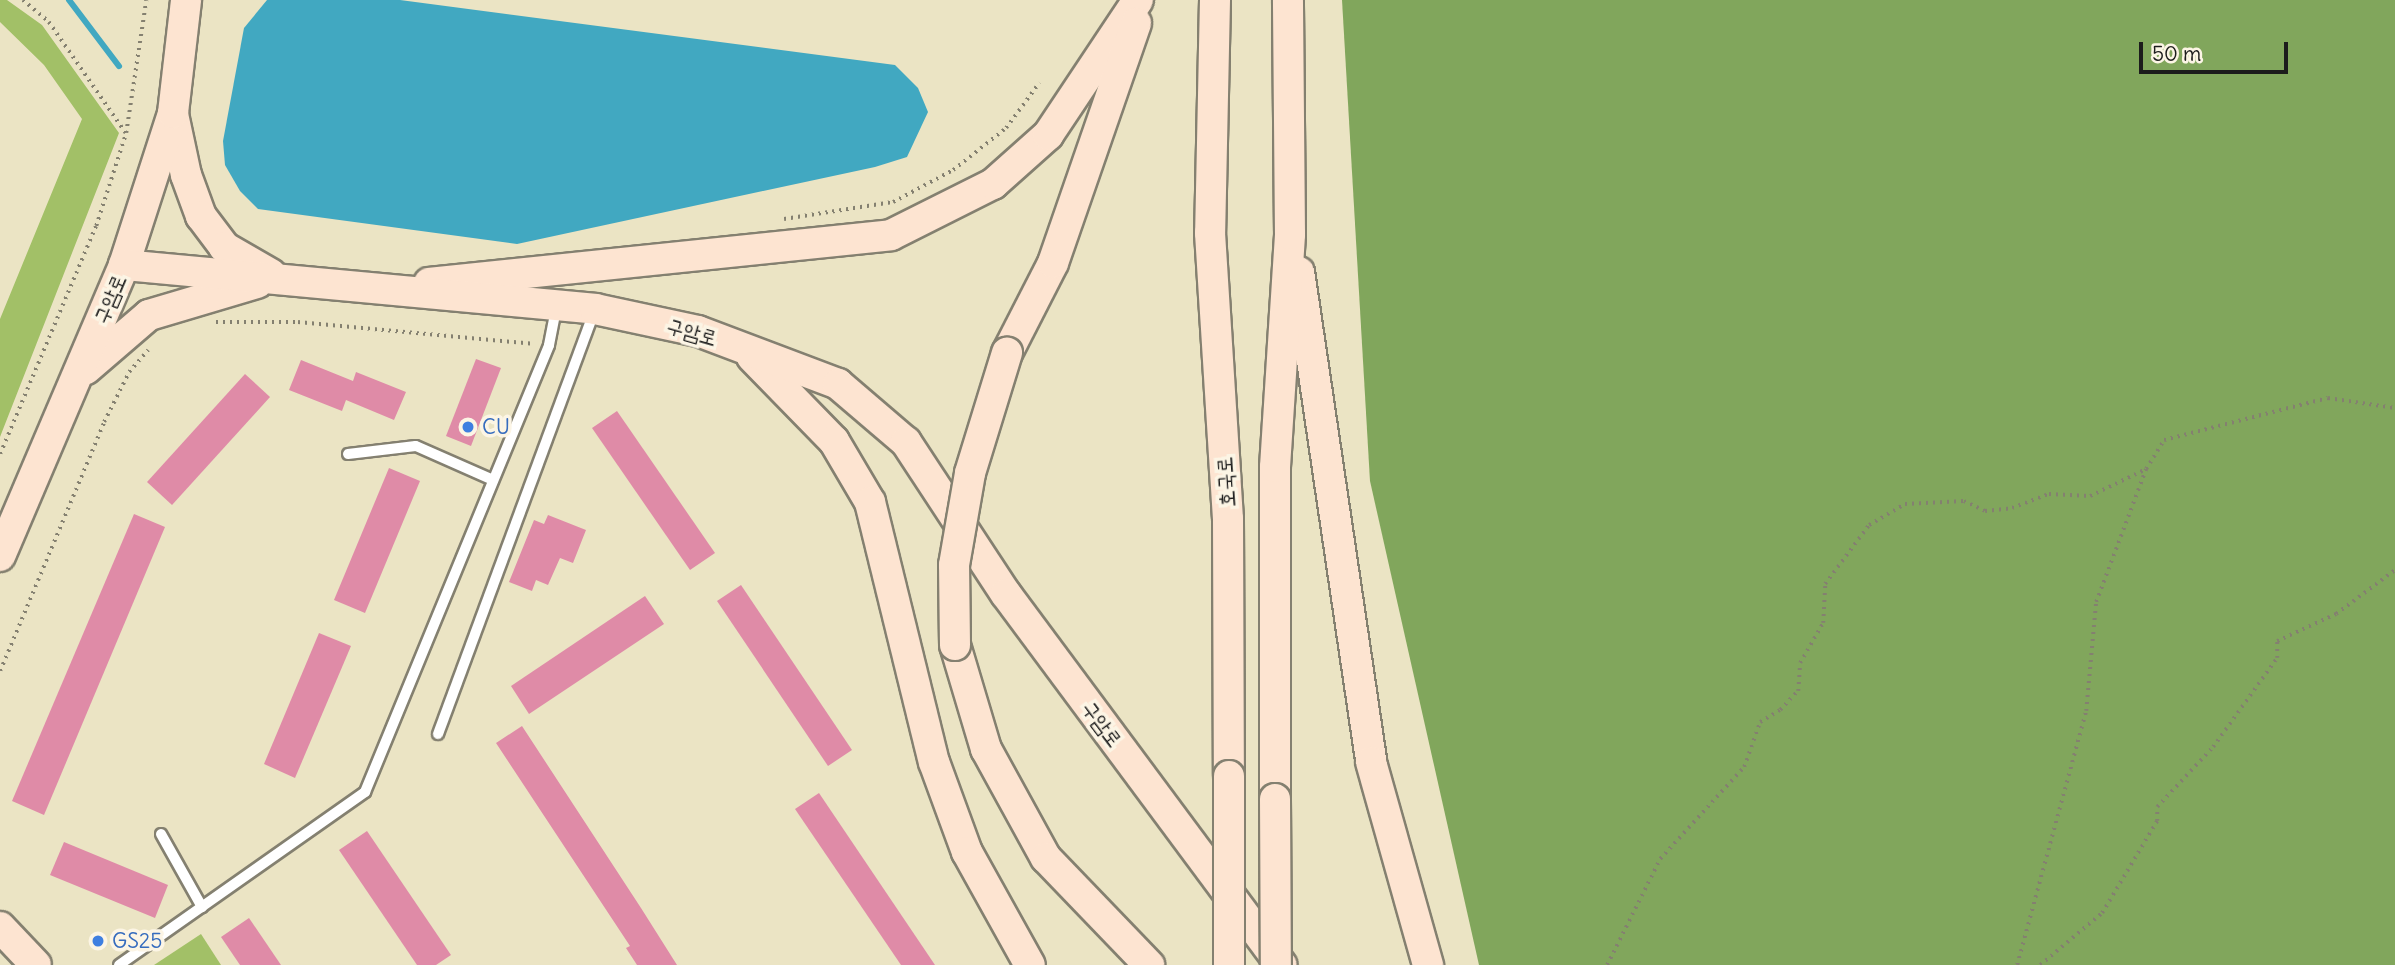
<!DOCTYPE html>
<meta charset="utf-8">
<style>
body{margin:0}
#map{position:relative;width:2395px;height:965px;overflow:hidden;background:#ebe4c4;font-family:Delius,"Poor Story",sans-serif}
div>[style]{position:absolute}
.green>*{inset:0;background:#a2c067}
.forest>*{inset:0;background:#81a65c}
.water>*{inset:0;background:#41a8c1}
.stream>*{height:6px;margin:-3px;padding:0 3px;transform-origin:3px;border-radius:3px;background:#41a8c1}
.building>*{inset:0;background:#df8ba7}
.path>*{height:3.5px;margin-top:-1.75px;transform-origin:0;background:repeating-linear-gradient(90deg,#848070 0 2px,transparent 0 7px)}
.roads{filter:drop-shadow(2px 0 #848070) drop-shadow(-2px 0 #848070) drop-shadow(0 2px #848070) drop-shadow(0 -2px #848070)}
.lane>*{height:10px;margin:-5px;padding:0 5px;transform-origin:5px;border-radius:5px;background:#fff}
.secondary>*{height:30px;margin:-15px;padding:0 15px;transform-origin:15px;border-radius:15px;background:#fde4d1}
.bridges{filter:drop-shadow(2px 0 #848070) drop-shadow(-2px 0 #848070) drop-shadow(0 2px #848070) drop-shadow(0 -2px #848070)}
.secondary-bridge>*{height:30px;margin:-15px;padding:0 15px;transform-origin:15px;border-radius:15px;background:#fde4d1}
.dots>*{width:19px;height:19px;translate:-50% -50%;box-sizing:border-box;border:4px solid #fcf5e5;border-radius:50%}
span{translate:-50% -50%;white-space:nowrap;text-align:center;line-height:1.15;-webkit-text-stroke:7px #fcf5e5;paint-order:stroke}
.street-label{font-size:21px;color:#1c1c1c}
.shop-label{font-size:21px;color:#366cbe}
.left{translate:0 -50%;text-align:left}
.scale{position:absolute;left:2139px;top:42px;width:149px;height:32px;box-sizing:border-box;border:4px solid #1c1c1c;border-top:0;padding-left:9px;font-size:21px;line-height:24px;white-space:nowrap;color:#1c1c1c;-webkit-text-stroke:5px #fcf5e5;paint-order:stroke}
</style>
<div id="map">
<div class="green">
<i style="clip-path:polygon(0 0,7px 0,42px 25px,119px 133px,0 437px,0 319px,82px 119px,44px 65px,0 22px)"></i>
<i style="clip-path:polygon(201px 934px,221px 965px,154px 965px)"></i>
</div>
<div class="forest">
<i style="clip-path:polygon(1342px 0,2395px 0,2395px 965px,1479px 965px,1370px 481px)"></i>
</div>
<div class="water">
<i style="clip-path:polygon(267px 0,400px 0,895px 65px,918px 88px,928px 112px,907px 157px,875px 167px,517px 244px,258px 209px,240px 191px,225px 165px,223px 141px,244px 28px)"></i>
</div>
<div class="stream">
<i style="left:69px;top:0;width:83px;rotate:52.9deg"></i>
</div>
<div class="building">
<i style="clip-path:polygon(476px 359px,501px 368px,471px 446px,446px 436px)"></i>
<i style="clip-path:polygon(301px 360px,353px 381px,356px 372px,406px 392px,394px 420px,346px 400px,342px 411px,289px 390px)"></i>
<i style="clip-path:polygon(245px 374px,270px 397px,172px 505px,147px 482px)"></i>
<i style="clip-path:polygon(617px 411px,715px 553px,690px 570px,592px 428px)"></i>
<i style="clip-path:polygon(389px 468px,420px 481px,365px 613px,334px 600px)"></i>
<i style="clip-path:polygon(134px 514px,165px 527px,44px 815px,12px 801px)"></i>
<i style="clip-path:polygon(548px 515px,586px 530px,573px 563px,560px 558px,548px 585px,536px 580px,532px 591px,509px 582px,534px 520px,544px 524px)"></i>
<i style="clip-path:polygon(741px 585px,852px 750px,828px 766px,717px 601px)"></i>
<i style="clip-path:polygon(645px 596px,664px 624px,529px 714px,511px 686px)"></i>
<i style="clip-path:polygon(319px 633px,351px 646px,295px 778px,264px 764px)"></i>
<i style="clip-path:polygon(522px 726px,641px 908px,677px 965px,637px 965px,626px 948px,630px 946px,496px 743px)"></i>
<i style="clip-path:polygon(819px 793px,935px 965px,901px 965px,795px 809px)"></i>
<i style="clip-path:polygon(367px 831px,451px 955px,436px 965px,417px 965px,339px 850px)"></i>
<i style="clip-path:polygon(64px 842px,168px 885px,155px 918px,50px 875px)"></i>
<i style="clip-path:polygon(249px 918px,281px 965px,240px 965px,221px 937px)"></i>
</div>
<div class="path">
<i style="left:23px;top:0;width:34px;rotate:40deg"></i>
<i style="left:49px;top:22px;width:135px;rotate:55.3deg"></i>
<i style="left:784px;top:219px;width:110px;rotate:-8.9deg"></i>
<i style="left:893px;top:202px;width:68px;rotate:-28.1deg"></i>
<i style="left:953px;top:170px;width:68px;rotate:-38.4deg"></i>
<i style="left:1006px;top:128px;width:56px;rotate:-53.7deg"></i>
<i style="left:216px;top:322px;width:82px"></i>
<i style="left:298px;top:322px;width:236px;rotate:5.3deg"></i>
<i style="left:0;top:454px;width:247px;rotate:-67.2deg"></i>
<i style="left:96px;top:226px;width:98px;rotate:-72.1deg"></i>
<i style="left:126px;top:133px;width:134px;rotate:-81.4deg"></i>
<i style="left:0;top:671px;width:270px;rotate:-67.3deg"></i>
<i style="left:104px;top:422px;width:56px;rotate:-63.4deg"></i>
<i style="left:129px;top:372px;width:29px;rotate:-49deg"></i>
<i style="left:1607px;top:965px;width:119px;rotate:-63.4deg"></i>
<i style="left:1660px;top:859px;width:125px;rotate:-47.6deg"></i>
<i style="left:1744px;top:767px;width:48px;rotate:-70.4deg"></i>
<i style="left:1760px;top:722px;width:23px;rotate:-31deg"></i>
<i style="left:1780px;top:710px;width:26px;rotate:-47deg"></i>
<i style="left:1798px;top:691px;width:28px;rotate:-86deg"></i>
<i style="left:1800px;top:663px;width:46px;rotate:-60.1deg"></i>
<i style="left:1823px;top:623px;width:39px;rotate:-87deg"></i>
<i style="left:1825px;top:584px;width:74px;rotate:-53.3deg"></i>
<i style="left:1869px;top:525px;width:42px;rotate:-30.3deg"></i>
<i style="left:1905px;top:504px;width:59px;rotate:-2.9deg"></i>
<i style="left:1964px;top:501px;width:23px;rotate:25deg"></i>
<i style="left:1985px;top:511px;width:27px;rotate:-6deg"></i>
<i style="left:2012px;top:508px;width:40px;rotate:-21deg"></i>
<i style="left:2049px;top:494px;width:41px;rotate:2.8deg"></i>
<i style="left:2090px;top:496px;width:62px;rotate:-25.7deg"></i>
<i style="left:2017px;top:965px;width:263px;rotate:-74.8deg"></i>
<i style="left:2086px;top:711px;width:109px;rotate:-84.8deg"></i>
<i style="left:2096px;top:602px;width:142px;rotate:-69.4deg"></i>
<i style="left:2146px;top:469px;width:34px;rotate:-58deg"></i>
<i style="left:2164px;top:440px;width:169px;rotate:-14.4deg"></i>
<i style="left:2328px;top:398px;width:68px;rotate:8.5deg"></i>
<i style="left:2040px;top:965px;width:81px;rotate:-40deg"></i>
<i style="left:2102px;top:913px;width:107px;rotate:-59.1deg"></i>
<i style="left:2157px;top:821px;width:14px;rotate:-90deg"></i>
<i style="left:2157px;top:807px;width:82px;rotate:-47deg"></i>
<i style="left:2213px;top:747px;width:110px;rotate:-54.3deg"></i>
<i style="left:2277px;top:658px;width:17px;rotate:-90deg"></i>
<i style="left:2277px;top:641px;width:65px;rotate:-24.6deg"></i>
<i style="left:2336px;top:614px;width:74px;rotate:-36.7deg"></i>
</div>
<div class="roads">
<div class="lane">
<i style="left:348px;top:454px;width:68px;rotate:-6.7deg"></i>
<i style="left:416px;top:446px;width:84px;rotate:23.8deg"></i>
<i style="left:438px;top:734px;width:450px;rotate:-69.7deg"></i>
<i style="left:161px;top:834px;width:84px;rotate:60.7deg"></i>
<i style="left:119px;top:965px;width:301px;rotate:-35.1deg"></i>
<i style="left:365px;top:792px;width:483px;rotate:-67.6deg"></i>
<i style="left:549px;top:345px;width:37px;rotate:-79deg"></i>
</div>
<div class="secondary">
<i style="left:1215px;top:0;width:233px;rotate:91.2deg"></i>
<i style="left:1210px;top:233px;width:287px;rotate:86.4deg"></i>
<i style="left:1228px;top:519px;width:257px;rotate:89.8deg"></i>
<i style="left:173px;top:114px;width:62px;rotate:78deg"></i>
<i style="left:186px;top:175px;width:44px;rotate:69.9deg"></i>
<i style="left:201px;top:216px;width:39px;rotate:53deg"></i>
<i style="left:224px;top:247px;width:54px;rotate:29.9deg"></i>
<i style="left:124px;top:265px;width:160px;rotate:-72.1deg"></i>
<i style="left:173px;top:113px;width:114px;rotate:-83.4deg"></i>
<i style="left:1299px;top:272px;width:495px;rotate:81.6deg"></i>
<i style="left:1371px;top:762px;width:211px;rotate:74.3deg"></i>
<i style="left:429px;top:283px;width:464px;rotate:-5.9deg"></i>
<i style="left:891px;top:235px;width:114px;rotate:-26.6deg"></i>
<i style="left:993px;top:184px;width:74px;rotate:-41.7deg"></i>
<i style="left:1048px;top:135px;width:162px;rotate:-56.3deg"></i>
<i style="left:1007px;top:353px;width:101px;rotate:-62.9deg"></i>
<i style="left:1053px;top:263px;width:254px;rotate:-70.9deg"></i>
<i style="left:752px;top:357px;width:117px;rotate:45.7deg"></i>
<i style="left:834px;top:441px;width:71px;rotate:59.5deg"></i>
<i style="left:870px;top:502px;width:268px;rotate:76.2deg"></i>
<i style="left:934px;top:762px;width:96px;rotate:69.9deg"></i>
<i style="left:967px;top:852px;width:129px;rotate:60.9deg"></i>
<i style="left:86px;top:369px;width:83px;rotate:-40.6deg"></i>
<i style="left:149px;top:315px;width:113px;rotate:-16.5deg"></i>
<i style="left:0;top:556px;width:316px;rotate:-66.9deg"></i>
<i style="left:124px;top:265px;width:473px;rotate:5.3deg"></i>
<i style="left:595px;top:309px;width:105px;rotate:12.1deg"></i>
<i style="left:698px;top:331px;width:150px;rotate:20.7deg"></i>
<i style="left:838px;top:384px;width:89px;rotate:40.5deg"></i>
<i style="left:906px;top:442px;width:182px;rotate:56.7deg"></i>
<i style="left:1006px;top:594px;width:462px;rotate:53.4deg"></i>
<i style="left:955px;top:645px;width:109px;rotate:73.4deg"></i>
<i style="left:986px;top:749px;width:124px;rotate:61.2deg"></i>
<i style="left:1046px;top:858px;width:149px;rotate:46.1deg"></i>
<i style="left:1275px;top:799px;width:332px;rotate:-90deg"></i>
<i style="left:1275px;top:467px;width:233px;rotate:-86.3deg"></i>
<i style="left:1290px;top:234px;width:234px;rotate:-90.5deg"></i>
<i style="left:0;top:927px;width:52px;rotate:46.5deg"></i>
</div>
</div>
<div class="bridges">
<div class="secondary-bridge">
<i style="left:955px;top:645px;width:80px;rotate:-90.7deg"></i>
<i style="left:954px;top:565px;width:93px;rotate:-80.1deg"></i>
<i style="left:970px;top:473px;width:126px;rotate:-72.9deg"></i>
<i style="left:1275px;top:799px;width:166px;rotate:89.7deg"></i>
<i style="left:1229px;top:965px;width:189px;rotate:-90deg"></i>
</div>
</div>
<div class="dots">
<i style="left:468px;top:427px;background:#3f7fe0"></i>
<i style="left:98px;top:941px;background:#3f7fe0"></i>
</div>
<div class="street-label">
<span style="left:110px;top:299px;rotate:-67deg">구암로</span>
<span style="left:692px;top:332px;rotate:16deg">구암로</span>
<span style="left:1226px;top:482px;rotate:-94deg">호국로</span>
<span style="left:1102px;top:724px;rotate:53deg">구암로</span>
</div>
<div class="shop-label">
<span class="left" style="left:482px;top:427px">CU</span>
<span class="left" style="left:112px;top:941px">GS25</span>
</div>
<div class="scale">50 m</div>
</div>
